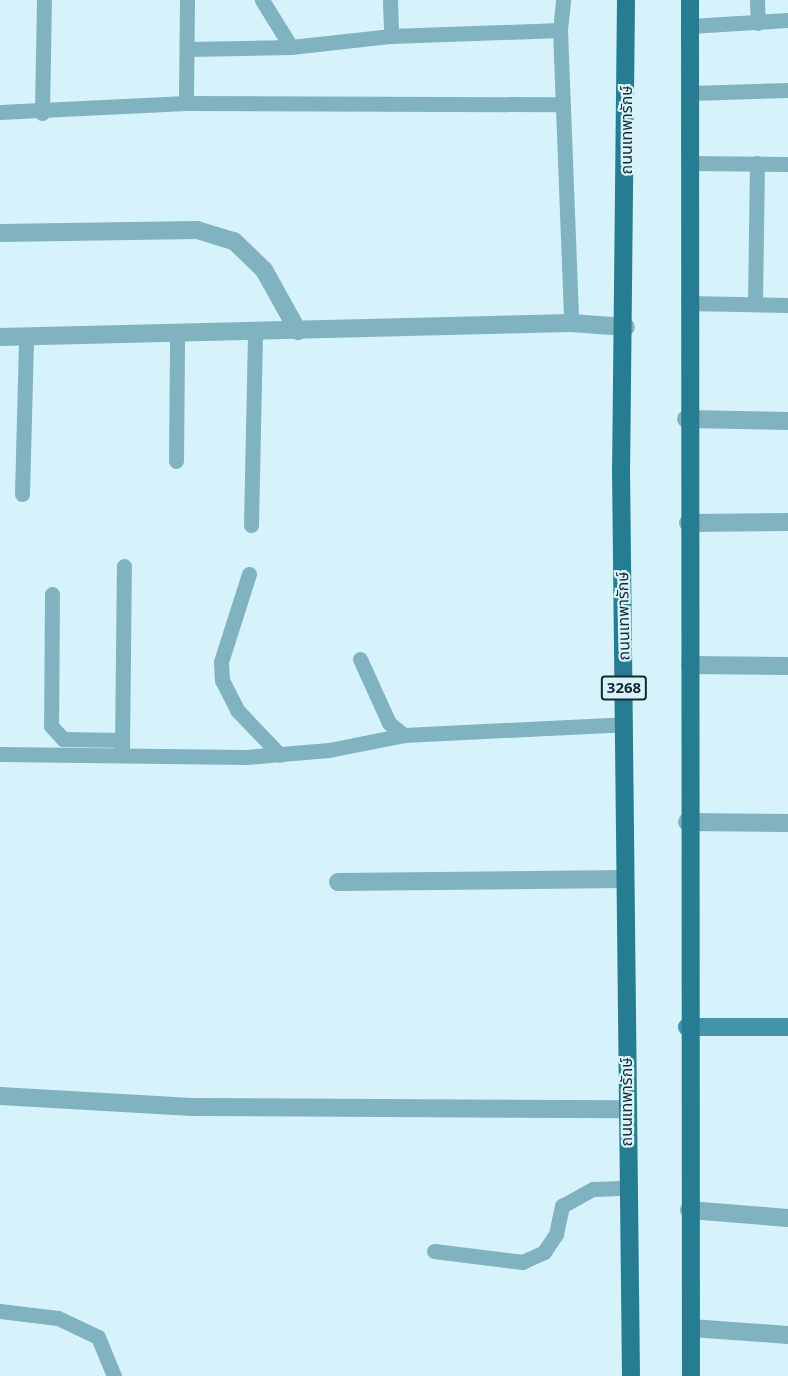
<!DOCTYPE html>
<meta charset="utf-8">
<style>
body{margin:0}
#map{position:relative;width:788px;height:1376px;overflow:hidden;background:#d6f3fc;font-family:"Noto Sans","Noto Sans Thai",sans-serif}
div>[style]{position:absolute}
.lane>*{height:15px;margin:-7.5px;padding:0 7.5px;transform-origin:7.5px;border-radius:7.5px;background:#81b2c0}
.street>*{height:18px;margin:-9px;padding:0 9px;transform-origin:9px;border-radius:9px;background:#81b2c0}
.secondary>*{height:18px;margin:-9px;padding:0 9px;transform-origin:9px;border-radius:9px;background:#4394a9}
.primary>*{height:18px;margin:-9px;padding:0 9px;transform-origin:9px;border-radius:9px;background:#267c90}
span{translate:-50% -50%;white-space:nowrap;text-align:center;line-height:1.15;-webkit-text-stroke:4.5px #d6f3fc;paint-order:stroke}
.shield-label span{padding:2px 4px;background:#d6f3fc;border:2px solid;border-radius:4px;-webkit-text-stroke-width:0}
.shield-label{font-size:15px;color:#19272b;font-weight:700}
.street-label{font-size:16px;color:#19272b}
</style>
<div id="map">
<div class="lane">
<i style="left:187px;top:0;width:103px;rotate:90.6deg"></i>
<i style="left:186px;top:103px;width:375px;rotate:0.2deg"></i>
<i style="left:262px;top:0;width:55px;rotate:58.3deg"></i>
<i style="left:291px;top:47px;width:101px;rotate:-6.3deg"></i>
<i style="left:391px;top:36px;width:169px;rotate:-2deg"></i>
<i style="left:560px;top:30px;width:293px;rotate:87.8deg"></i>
<i style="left:390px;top:0;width:36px;rotate:88deg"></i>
<i style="left:757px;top:0;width:23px;rotate:88deg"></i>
<i style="left:690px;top:26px;width:98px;rotate:-3.5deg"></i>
<i style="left:560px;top:30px;width:30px;rotate:-84deg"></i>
<i style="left:187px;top:49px;width:104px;rotate:-1.1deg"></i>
<i style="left:691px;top:93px;width:97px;rotate:-1.8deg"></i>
<i style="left:0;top:112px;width:186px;rotate:-2.8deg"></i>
<i style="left:42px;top:113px;width:113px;rotate:-89deg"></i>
<i style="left:690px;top:163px;width:98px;rotate:0.6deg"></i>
<i style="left:688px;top:303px;width:100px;rotate:1.1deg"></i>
<i style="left:755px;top:304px;width:141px;rotate:-89.2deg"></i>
<i style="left:176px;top:461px;width:127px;rotate:-89.5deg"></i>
<i style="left:22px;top:494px;width:158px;rotate:-88.5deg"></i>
<i style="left:251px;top:525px;width:193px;rotate:-88.8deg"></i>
<i style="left:249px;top:574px;width:92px;rotate:107.7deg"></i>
<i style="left:221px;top:662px;width:18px;rotate:87deg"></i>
<i style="left:222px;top:680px;width:34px;rotate:63deg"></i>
<i style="left:237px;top:710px;width:62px;rotate:46.3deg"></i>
<i style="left:52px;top:594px;width:132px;rotate:90.4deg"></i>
<i style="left:51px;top:726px;width:18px;rotate:47deg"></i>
<i style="left:63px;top:739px;width:59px;rotate:1deg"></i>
<i style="left:360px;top:659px;width:70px;rotate:65.6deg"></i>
<i style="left:389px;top:723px;width:19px;rotate:39deg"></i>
<i style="left:122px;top:750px;width:184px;rotate:-89.4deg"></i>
<i style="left:0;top:754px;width:246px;rotate:0.7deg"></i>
<i style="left:246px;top:757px;width:83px;rotate:-4.8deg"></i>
<i style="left:329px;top:750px;width:76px;rotate:-11.3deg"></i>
<i style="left:404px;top:735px;width:221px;rotate:-2.8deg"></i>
<i style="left:434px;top:1251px;width:89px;rotate:7.1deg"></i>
<i style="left:522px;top:1262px;width:24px;rotate:-24deg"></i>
<i style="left:544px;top:1252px;width:22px;rotate:-56deg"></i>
<i style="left:556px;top:1234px;width:29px;rotate:-78deg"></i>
<i style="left:562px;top:1206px;width:35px;rotate:-29deg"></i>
<i style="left:593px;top:1189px;width:34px;rotate:-2deg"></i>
<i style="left:0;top:1311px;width:58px;rotate:6.9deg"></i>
<i style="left:58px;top:1318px;width:44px;rotate:25.4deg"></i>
<i style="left:98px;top:1337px;width:42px;rotate:67.7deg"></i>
</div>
<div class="street">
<i style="left:0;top:233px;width:197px;rotate:-0.9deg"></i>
<i style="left:197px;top:230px;width:39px;rotate:17deg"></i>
<i style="left:234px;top:241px;width:42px;rotate:44deg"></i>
<i style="left:264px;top:270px;width:70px;rotate:60.9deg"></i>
<i style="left:0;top:337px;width:571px;rotate:-1.4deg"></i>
<i style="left:571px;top:323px;width:55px;rotate:4.2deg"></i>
<i style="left:686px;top:419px;width:102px;rotate:1.1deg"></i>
<i style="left:688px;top:523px;width:100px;rotate:-0.6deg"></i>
<i style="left:690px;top:665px;width:98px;rotate:0.6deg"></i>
<i style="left:687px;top:822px;width:101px;rotate:0.6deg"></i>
<i style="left:338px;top:882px;width:287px;rotate:-0.6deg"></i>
<i style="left:0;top:1096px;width:192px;rotate:3.3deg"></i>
<i style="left:192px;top:1107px;width:435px;rotate:0.3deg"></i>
<i style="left:689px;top:1210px;width:99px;rotate:4.6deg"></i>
<i style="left:691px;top:1328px;width:97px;rotate:4.1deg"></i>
</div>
<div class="secondary">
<i style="left:687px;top:1027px;width:101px"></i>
</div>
<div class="primary">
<i style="left:626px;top:0;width:468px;rotate:90.6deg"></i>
<i style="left:621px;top:468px;width:908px;rotate:89.37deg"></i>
<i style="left:690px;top:0;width:1376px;rotate:89.96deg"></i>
</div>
<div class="shield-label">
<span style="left:624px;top:688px">3268</span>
</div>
<div class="street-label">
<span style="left:626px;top:130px;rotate:-90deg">ถนนเทพารักษ์</span>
<span style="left:623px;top:616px;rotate:-91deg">ถนนเทพารักษ์</span>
<span style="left:626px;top:1102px;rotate:-90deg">ถนนเทพารักษ์</span>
</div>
</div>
